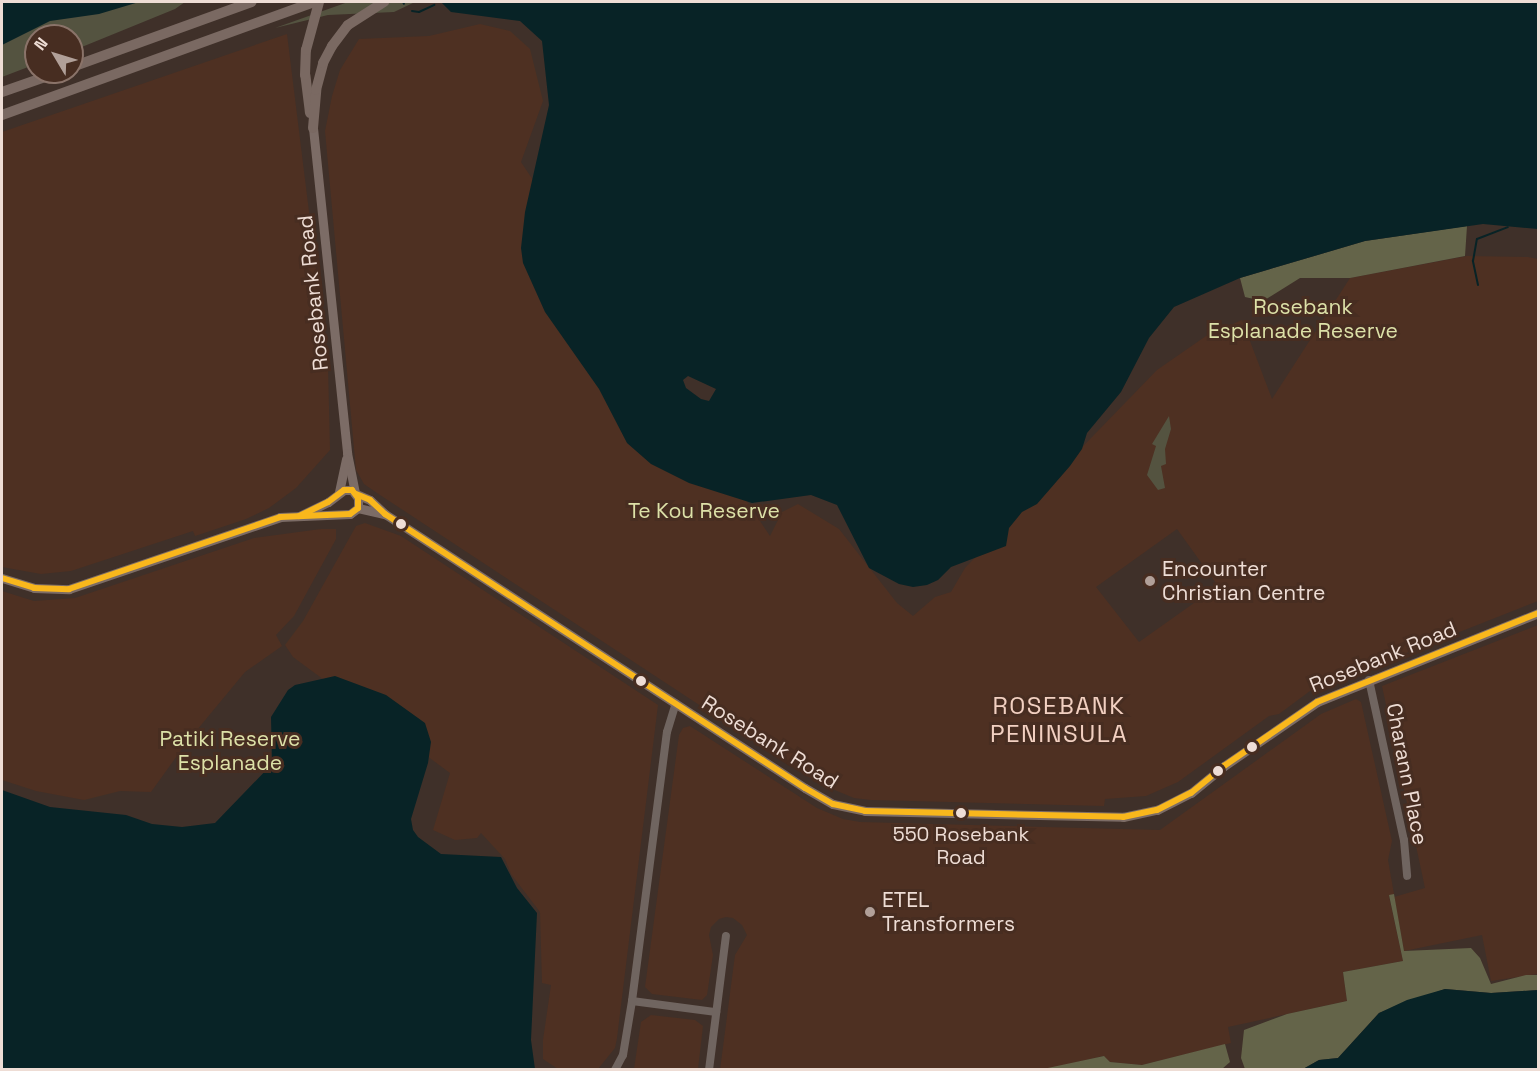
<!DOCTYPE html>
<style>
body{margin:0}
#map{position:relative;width:1540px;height:1071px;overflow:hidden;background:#3f3029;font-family:"Space Grotesk",sans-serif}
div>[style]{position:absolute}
.built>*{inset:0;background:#4e3022}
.green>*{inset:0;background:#545340}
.forest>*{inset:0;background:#646449}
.water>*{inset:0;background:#082326}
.stream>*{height:2px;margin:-1px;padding:0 1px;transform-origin:1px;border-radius:1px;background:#082326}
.minor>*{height:8px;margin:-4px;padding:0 4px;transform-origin:4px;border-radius:4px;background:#706560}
.major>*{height:9px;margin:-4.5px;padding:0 4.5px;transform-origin:4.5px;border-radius:4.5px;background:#7c6c66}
.highway>*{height:10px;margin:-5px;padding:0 5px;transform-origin:5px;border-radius:5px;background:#7a6962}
.bus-1>*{height:6px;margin:-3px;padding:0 3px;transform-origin:3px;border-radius:3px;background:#f9b71c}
.dots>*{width:16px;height:16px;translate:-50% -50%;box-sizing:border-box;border:3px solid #472d21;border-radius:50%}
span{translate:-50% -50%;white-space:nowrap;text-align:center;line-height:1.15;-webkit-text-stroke:6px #472d21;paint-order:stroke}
.bus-label{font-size:20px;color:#eeddd5}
.street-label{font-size:21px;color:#eeddd5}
.park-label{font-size:21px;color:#dde1a8}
.poi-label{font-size:21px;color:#eeddd5}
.left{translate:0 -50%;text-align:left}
.quarter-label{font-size:24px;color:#f2d0c1;letter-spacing:1.5px}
.frame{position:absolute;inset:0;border:3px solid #eeddd5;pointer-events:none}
.north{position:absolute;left:24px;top:24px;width:60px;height:60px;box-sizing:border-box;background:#472d21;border:2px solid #8a7369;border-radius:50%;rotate:308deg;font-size:16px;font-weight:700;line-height:24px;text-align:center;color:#eeddd5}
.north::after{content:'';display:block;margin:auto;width:21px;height:27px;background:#b1a099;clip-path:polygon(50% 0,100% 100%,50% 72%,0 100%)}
</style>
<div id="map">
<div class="built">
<i style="clip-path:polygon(evenodd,480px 24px,510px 31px,530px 49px,543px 101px,521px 162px,770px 536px,782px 512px,798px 504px,839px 529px,897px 603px,913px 616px,935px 597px,951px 592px,965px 568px,1157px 370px,1206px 336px,1242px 320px,1272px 399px,1350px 278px,1467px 256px,1528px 257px,1538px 259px,1538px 601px,1310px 691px,1279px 714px,1269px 716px,1178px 782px,1146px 796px,1105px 799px,1104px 806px,871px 800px,854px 798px,818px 783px,374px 491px,364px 484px,356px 470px,325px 131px,332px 96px,340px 70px,359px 39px,429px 36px,480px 24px,1177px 529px,1218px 586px,1139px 642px,1096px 587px,1177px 529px)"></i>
<i style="clip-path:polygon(287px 34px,328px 365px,330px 450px,296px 488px,269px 508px,246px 519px,195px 536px,193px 531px,71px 571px,41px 574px,2px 567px,2px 132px)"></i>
<i style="clip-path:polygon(365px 523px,401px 536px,658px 705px,617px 1038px,615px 1048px,598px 1069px,558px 1069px,543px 1059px,543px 1040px,551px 985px,542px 983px,540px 912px,511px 874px,505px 859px,481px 833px,477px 838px,455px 840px,433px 830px,450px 773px,293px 657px,285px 645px,303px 621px,356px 526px)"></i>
<i style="clip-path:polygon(321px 529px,336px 529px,336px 539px,294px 616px,276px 635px,282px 646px,245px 672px,187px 742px,151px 792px,120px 791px,84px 800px,36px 791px,2px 780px,2px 591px,34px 601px,75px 598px,254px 538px)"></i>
<i style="clip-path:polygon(1538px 625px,1538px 974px,1491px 981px,1482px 935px,1404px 951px,1394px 897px,1425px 888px,1382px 686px)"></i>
<i style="clip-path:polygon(1356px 699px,1361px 702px,1392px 841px,1388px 860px,1394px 894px,1389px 896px,1403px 961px,1343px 972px,1347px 1001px,1228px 1027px,1231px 1043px,1142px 1065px,1110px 1062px,1103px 1056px,1043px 1070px,720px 1070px,735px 955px,747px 935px,742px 925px,733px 918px,726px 917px,719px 919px,711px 927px,709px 935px,713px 955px,707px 995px,702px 1000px,652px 994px,645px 987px,679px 735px,683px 728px,690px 726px,817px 808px,843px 819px,860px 822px,1160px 830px,1321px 714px)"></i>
<i style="clip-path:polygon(651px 1015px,695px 1020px,703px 1026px,698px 1069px,634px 1069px,641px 1022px)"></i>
</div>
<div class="green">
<i style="clip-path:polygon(2px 2px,185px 2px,175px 9px,72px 51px,72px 36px,36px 36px,36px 64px,2px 77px)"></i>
<i style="clip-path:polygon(348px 2px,415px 2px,394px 12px,328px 15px,275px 28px)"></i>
<i style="clip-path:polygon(1169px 416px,1171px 429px,1165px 449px,1166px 464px,1161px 466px,1165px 488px,1158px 490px,1147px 475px,1156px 446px,1152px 444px)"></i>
</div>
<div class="forest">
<i style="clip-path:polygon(1467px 226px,1465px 256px,1350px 278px,1300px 278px,1263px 301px,1245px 297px,1240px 278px,1365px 241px)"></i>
<i style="clip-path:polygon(1394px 894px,1404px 951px,1471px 948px,1480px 958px,1491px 984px,1526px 975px,1538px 975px,1538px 990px,1491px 993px,1445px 989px,1379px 1013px,1338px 1058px,1319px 1060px,1303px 1069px,1245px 1069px,1241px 1058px,1244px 1030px,1287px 1014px,1347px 1001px,1343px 972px,1403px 961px,1389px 895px)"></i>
<i style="clip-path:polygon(1225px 1044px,1230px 1062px,1222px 1069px,1043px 1069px,1104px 1056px,1110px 1062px,1142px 1065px)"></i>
</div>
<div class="water">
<i style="clip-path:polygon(2px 2px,139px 2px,99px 14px,50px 21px,2px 45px)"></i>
<i style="clip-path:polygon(evenodd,441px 2px,1538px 2px,1538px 229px,1483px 224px,1365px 241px,1240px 278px,1174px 307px,1149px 338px,1121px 392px,1087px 433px,1082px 449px,1070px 466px,1037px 504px,1022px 512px,1009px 528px,1006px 546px,951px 567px,938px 580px,927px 585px,913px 587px,899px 584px,869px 568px,837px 505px,811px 495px,752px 503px,689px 483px,651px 464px,627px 443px,599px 389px,545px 312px,523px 263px,521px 248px,525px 212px,549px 105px,542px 41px,520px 21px,451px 12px,441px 2px,688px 376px,716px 389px,709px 401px,701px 399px,686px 388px,683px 380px,688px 376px)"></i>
<i style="clip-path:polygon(335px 676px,386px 695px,425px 723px,431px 742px,428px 763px,411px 819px,413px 830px,418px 837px,441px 854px,501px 857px,517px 888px,537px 913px,531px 1040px,535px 1069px,2px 1069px,2px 790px,50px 807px,126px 815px,152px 824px,182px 827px,215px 823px,272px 764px,271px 717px,288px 690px,295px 685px)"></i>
<i style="clip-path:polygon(1445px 989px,1491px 993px,1538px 990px,1538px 1069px,1303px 1069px,1319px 1060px,1338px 1058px,1379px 1013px,1407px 1000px)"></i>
</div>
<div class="stream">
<i style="left:403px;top:2px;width:2px;rotate:63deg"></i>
<i style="left:412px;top:11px;width:7px;rotate:8deg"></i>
<i style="left:419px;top:12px;width:17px;rotate:-25deg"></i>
<i style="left:1478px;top:285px;width:25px;rotate:-102deg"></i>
<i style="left:1473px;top:261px;width:22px;rotate:-80deg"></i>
<i style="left:1477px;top:239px;width:33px;rotate:-21deg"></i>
</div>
<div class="minor">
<i style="left:1369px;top:680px;width:164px;rotate:77.7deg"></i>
<i style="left:1404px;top:840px;width:36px;rotate:85deg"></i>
<i style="left:632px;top:1001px;width:85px;rotate:7.5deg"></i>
<i style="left:615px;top:1070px;width:17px;rotate:-62deg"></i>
<i style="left:623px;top:1055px;width:55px;rotate:-80.5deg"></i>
<i style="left:632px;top:1001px;width:271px;rotate:-82.6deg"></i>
<i style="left:667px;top:732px;width:30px;rotate:-73deg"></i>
<i style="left:709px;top:1070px;width:135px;rotate:-82.8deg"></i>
</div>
<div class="major">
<i style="left:313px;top:128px;width:327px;rotate:84deg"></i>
<i style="left:347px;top:453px;width:41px;rotate:78.7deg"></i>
<i style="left:339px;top:492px;width:34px;rotate:-78deg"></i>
<i style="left:356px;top:494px;width:15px;rotate:23deg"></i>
<i style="left:370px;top:500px;width:21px;rotate:43deg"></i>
<i style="left:385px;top:514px;width:501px;rotate:33.12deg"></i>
<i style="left:805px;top:788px;width:32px;rotate:30deg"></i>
<i style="left:833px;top:804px;width:33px;rotate:12deg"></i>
<i style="left:865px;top:811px;width:258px;rotate:1.3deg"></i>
<i style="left:1123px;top:817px;width:35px;rotate:-12deg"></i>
<i style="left:1157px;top:810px;width:38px;rotate:-27deg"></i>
<i style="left:1191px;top:793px;width:43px;rotate:-39.3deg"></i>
<i style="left:1224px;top:766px;width:113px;rotate:-34.5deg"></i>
<i style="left:1317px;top:702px;width:238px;rotate:-21.9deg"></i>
<i style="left:358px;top:508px;width:28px;rotate:13deg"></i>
<i style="left:2px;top:578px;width:34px;rotate:17deg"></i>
<i style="left:34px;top:588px;width:35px;rotate:2deg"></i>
<i style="left:69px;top:589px;width:223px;rotate:-18.8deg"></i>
<i style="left:280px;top:517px;width:70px;rotate:-2.5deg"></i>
<i style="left:350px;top:514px;width:10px;rotate:-37deg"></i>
<i style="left:358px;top:508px;width:10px;rotate:-90deg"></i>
<i style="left:358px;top:498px;width:10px;rotate:-127deg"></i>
<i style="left:352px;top:490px;width:8px;rotate:180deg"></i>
<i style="left:344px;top:490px;width:20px;rotate:143deg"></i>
<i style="left:328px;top:502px;width:32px;rotate:154deg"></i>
</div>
<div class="highway">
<i style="left:72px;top:67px;width:191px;rotate:-19.9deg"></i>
<i style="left:2px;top:92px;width:60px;rotate:-19.3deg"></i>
<i style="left:310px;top:113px;width:38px;rotate:-97deg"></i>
<i style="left:305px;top:75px;width:25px;rotate:-88deg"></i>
<i style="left:306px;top:50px;width:50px;rotate:-74.8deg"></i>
<i style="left:2px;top:115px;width:332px;rotate:-19.9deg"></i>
<i style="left:313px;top:128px;width:38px;rotate:-85deg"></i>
<i style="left:316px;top:90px;width:28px;rotate:-75deg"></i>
<i style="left:323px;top:63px;width:19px;rotate:-62deg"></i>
<i style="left:332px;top:46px;width:26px;rotate:-53deg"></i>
<i style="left:348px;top:25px;width:43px;rotate:-32.6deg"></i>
</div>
<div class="bus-1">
<i style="left:356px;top:494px;width:15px;rotate:23deg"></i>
<i style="left:370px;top:500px;width:21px;rotate:43deg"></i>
<i style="left:385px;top:514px;width:501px;rotate:33.12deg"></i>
<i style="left:805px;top:788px;width:32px;rotate:30deg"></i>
<i style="left:833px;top:804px;width:33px;rotate:12deg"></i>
<i style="left:865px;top:811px;width:258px;rotate:1.3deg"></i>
<i style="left:1123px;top:817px;width:35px;rotate:-12deg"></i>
<i style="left:1157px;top:810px;width:38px;rotate:-27deg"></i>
<i style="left:1191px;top:793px;width:43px;rotate:-39.3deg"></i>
<i style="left:1224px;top:766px;width:113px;rotate:-34.5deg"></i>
<i style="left:1317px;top:702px;width:238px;rotate:-21.9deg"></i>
<i style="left:2px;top:578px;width:34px;rotate:17deg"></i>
<i style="left:34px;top:588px;width:35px;rotate:2deg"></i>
<i style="left:69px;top:589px;width:223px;rotate:-18.8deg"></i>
<i style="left:280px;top:517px;width:70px;rotate:-2.5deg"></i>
<i style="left:350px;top:514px;width:10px;rotate:-37deg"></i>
<i style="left:358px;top:508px;width:10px;rotate:-90deg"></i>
<i style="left:358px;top:498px;width:10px;rotate:-127deg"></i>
<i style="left:352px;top:490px;width:8px;rotate:180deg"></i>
<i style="left:344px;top:490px;width:20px;rotate:143deg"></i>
<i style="left:328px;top:502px;width:32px;rotate:154deg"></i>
</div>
<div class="dots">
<i style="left:401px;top:524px;background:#eeddd5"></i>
<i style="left:1150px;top:581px;background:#b1a099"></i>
<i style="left:641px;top:681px;background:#eeddd5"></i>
<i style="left:1252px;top:747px;background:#eeddd5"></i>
<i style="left:1218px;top:771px;background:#eeddd5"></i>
<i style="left:961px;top:813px;background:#eeddd5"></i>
<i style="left:870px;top:912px;background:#b1a099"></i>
</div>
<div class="bus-label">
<span style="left:961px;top:846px">550 Rosebank<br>Road</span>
</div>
<div class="street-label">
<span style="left:313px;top:293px;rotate:-96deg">Rosebank Road</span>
<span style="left:1383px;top:657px;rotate:-22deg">Rosebank Road</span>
<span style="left:770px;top:742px;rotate:32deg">Rosebank Road</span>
<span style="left:1407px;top:774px;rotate:79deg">Charann Place</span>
</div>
<div class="park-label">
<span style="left:1303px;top:319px">Rosebank<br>Esplanade Reserve</span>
<span style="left:704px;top:511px">Te Kou Reserve</span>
<span style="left:230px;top:751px">Patiki Reserve<br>Esplanade</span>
</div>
<div class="poi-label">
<span class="left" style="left:1162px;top:581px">Encounter<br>Christian Centre</span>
<span class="left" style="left:882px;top:912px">ETEL<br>Transformers</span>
</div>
<div class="quarter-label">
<span style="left:1059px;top:720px">ROSEBANK<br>PENINSULA</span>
</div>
<div class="frame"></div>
<div class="north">N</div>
</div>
